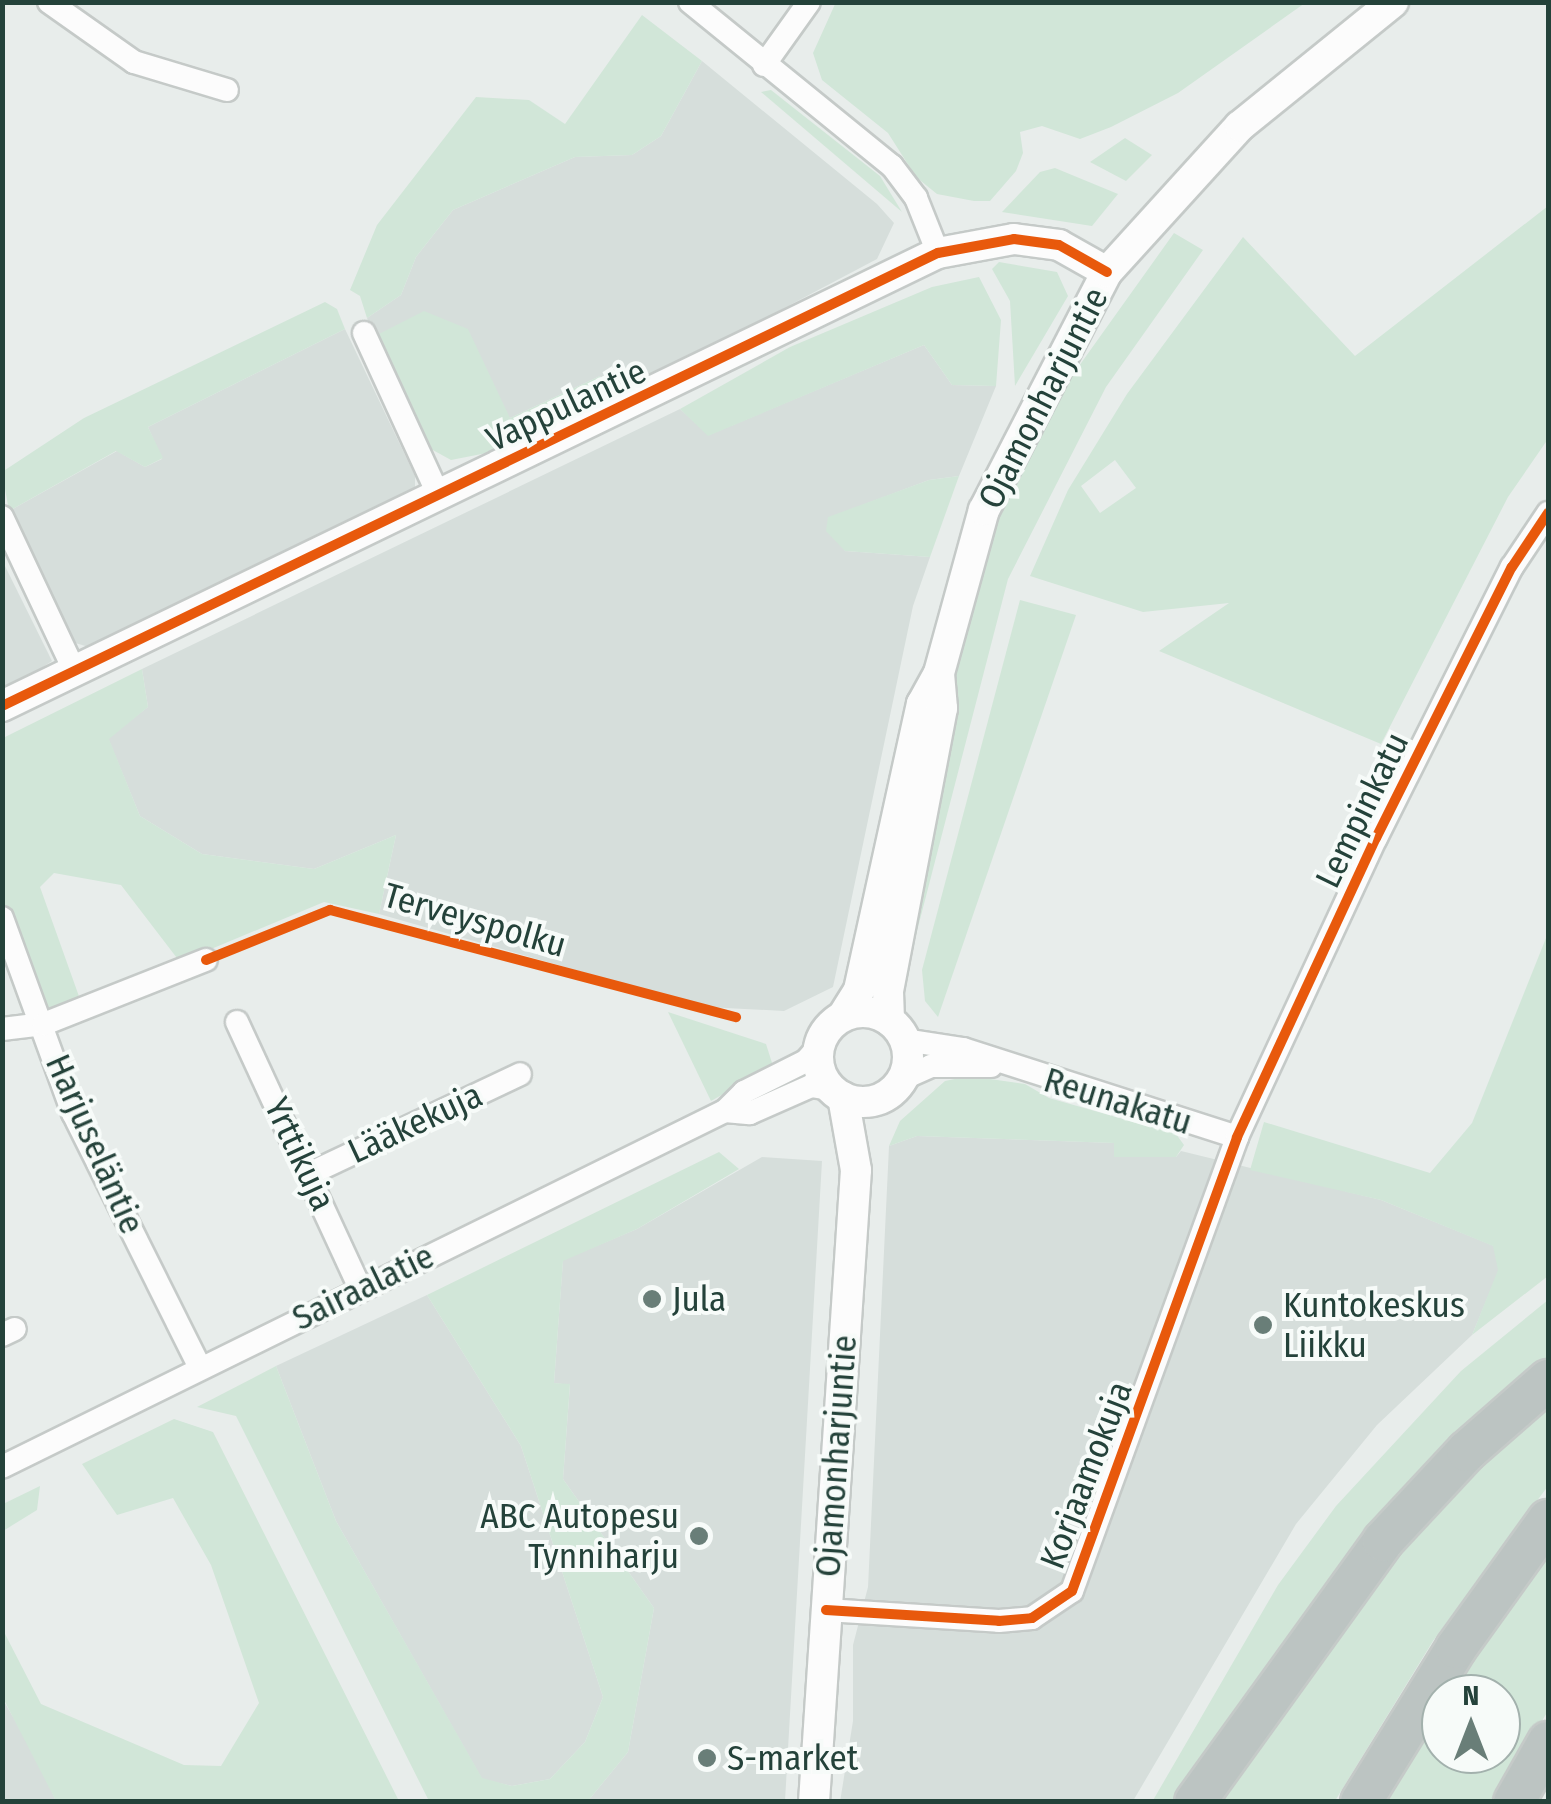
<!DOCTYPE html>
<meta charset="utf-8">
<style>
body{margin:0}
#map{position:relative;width:1551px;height:1804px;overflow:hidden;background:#e8edeb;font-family:"Fira Sans Condensed",sans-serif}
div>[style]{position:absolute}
.built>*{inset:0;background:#d6dedb}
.green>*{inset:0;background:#d1e6d8}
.roads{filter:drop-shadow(2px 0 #c5cac8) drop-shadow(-2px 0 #c5cac8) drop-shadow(0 2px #c5cac8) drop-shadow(0 -2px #c5cac8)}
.street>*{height:22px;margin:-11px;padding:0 11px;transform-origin:11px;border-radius:11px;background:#fcfcfc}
.secondary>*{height:30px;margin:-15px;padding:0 15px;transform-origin:15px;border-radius:15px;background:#fcfcfc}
.secondary>.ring{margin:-15px;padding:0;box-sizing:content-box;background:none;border:30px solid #fcfcfc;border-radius:50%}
.highway>*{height:40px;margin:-20px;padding:0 20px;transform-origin:20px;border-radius:20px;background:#bcc4c2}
.cycleway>*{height:10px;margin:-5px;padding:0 5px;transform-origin:5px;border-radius:5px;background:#e8590c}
.dots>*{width:28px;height:28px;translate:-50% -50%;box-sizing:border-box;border:5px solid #f7fbf9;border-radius:50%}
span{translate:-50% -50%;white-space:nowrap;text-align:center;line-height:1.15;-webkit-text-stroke:8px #f7fbf9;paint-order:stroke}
.street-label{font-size:35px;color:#24423a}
.poi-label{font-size:35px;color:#24423a}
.left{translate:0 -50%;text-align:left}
.right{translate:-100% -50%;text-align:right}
.frame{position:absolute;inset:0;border:5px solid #24423a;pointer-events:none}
.north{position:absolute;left:1421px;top:1674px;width:100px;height:100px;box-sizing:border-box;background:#f7fbf9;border:2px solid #a3b1ad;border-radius:50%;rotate:0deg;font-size:28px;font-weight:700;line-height:40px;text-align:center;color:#24423a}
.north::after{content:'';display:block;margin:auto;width:35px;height:45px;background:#697e78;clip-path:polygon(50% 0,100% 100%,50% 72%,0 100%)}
</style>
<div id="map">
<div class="built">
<i style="clip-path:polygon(702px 61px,877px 204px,894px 223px,877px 259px,614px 398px,600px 376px,510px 418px,375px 336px,367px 318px,401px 295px,416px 257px,453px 210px,575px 157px,632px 155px,661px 136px)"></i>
<i style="clip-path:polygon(345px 329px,415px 476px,415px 492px,92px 648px,72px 642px,9px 511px,117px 451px,145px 467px,162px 459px,148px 427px)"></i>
<i style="clip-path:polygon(924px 345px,952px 385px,996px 386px,959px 476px,929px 480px,828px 518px,845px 551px,930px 557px,913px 606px,833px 987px,784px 1011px,706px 1007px,379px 914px,396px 835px,314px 869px,202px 854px,140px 816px,108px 738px,148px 707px,142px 669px,680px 409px,709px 435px)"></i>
<i style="clip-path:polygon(2px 560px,52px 661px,2px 694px)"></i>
<i style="clip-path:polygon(917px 1136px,1115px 1143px,1115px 1157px,1176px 1157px,1181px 1151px,1381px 1200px,1494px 1246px,1499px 1270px,1472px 1335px,1377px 1425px,1296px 1524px,1133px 1801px,840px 1802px,853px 1721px,853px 1645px,868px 1587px,889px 1146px)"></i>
<i style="clip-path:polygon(762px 1157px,822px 1161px,785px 1801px,588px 1801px,628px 1752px,654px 1608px,563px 1479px,570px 1385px,554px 1383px,563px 1260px,637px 1229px)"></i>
<i style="clip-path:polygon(427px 1295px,521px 1446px,603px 1697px,585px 1742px,550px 1779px,512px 1786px,482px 1779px,336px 1521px,276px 1366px)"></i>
<i style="clip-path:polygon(2px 1698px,36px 1756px,56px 1801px,3px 1801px)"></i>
</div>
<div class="green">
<i style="clip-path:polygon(836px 2px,1305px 2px,1305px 3px,1178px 93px,1111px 127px,1080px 139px,1042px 126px,1020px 132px,1023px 153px,1016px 171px,990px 201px,974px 201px,937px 194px,916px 177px,888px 133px,822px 80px,813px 53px)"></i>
<i style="clip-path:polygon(642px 15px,702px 61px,661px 136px,632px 155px,575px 157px,453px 210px,416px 257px,401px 295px,367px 318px,360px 296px,350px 290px,377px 225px,476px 97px,529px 100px,565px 124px)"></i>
<i style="clip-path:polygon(771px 90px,880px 176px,902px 212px,761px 92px)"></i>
<i style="clip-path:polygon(1125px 138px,1152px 155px,1126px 181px,1090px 162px)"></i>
<i style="clip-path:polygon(1055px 168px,1118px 194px,1092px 226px,1002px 212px,1040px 172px)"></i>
<i style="clip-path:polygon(evenodd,1548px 206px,1548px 439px,1508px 497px,1381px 744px,1159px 651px,1229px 603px,1143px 612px,1030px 576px,1068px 490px,1127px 394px,1243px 237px,1355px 356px,1548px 206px,1115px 460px,1136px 488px,1100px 513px,1081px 486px,1115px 460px)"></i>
<i style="clip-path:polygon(1174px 233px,1203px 250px,1106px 387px,1008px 579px,909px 962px,902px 970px,955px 718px,955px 663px,996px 513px,1049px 408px)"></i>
<i style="clip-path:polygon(999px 262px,1057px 272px,1068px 296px,1015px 386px,1010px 301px,992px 269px)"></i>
<i style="clip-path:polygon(979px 277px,1001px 320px,996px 386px,952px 385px,924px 345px,708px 436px,680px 409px,790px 347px,932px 287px)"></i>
<i style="clip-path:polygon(325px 302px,337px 309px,345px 329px,148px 427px,163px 458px,145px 467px,116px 451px,9px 511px,2px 472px,84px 418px)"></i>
<i style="clip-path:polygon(424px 311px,468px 329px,510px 418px,600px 376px,614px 398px,507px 449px,451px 460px,431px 449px,375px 336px)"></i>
<i style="clip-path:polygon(959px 476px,930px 557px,845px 551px,826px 531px,828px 517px,929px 480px)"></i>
<i style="clip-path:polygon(1020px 600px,1076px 615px,938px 1017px,925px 1001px,922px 970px)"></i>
<i style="clip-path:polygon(142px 669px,148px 707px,109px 739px,140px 816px,202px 854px,314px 869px,396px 835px,379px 914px,324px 902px,180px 962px,121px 885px,54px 873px,40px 887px,81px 1002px,46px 1012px,3px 903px,3px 738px)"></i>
<i style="clip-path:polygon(1548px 933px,1548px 1276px,1472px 1335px,1498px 1270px,1493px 1246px,1381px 1200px,1250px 1170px,1264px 1122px,1430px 1173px,1472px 1123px)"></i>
<i style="clip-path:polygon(668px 1012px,766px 1044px,773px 1066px,711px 1101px)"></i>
<i style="clip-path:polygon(969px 1076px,1025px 1084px,1049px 1098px,1176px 1134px,1184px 1145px,1176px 1157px,1114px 1157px,1114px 1143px,917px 1136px,889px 1146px,900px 1121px,945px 1081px)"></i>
<i style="clip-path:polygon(719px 1152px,739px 1169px,637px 1229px,563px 1261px,554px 1383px,570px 1384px,563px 1479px,654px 1608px,628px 1752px,588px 1801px,429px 1801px,236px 1416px,197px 1407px,276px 1366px,336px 1521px,482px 1778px,512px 1786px,550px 1779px,585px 1742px,603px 1697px,521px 1446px,427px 1295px)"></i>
<i style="clip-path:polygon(1548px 1300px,1548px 1363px,1419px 1482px,1313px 1603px,1180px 1801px,1152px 1802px,1278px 1585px,1336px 1506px,1461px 1371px)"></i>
<i style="clip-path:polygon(1548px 1390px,1548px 1486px,1433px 1641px,1335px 1801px,1208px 1802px,1396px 1543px)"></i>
<i style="clip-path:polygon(174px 1419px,213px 1432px,399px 1801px,56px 1801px,3px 1698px,3px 1630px,41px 1704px,184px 1765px,221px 1766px,259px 1703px,211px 1565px,173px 1498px,117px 1515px,82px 1464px)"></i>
<i style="clip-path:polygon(40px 1486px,37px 1510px,3px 1531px,3px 1504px)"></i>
<i style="clip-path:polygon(1548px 1547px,1548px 1711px,1493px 1801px,1379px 1802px,1441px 1704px,1441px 1754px,1501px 1754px,1501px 1694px,1447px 1694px)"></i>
</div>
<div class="roads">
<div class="street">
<i style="left:49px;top:2px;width:104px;rotate:35.2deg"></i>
<i style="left:134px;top:62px;width:97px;rotate:16.8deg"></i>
<i style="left:690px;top:2px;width:260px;rotate:39.1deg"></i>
<i style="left:892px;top:166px;width:40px;rotate:53deg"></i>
<i style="left:916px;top:198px;width:59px;rotate:68.2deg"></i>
<i style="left:764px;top:65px;width:77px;rotate:-54.5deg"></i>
<i style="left:364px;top:333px;width:179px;rotate:65.3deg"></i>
<i style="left:2px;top:517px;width:169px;rotate:64.8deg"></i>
<i style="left:2px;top:918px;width:208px;rotate:70deg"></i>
<i style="left:73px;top:1113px;width:283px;rotate:63.5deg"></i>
<i style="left:237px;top:1022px;width:293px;rotate:65.2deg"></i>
<i style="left:2px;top:1029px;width:42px;rotate:-6.8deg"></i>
<i style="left:44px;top:1024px;width:174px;rotate:-21.6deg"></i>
<i style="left:905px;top:1040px;width:59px;rotate:8.8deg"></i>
<i style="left:963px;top:1049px;width:288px;rotate:17.8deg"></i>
<i style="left:902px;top:1079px;width:32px;rotate:-24deg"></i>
<i style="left:931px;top:1066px;width:60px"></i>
<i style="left:725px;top:1111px;width:25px;rotate:5deg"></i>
<i style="left:750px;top:1113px;width:67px;rotate:-23.9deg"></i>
<i style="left:811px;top:1086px;width:20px;rotate:9deg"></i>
<i style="left:311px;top:1173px;width:231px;rotate:-25.3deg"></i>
<i style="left:2px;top:1335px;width:14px;rotate:-25deg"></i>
<i style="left:2px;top:1467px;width:806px;rotate:-26.22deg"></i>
<i style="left:725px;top:1111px;width:27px;rotate:-45deg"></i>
<i style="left:744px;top:1092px;width:69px;rotate:-26.6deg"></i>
<i style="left:806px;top:1061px;width:20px;rotate:-49deg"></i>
<i style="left:826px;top:1610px;width:173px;rotate:3.6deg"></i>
<i style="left:999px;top:1621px;width:33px;rotate:-5deg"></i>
<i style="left:1032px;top:1618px;width:48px;rotate:-34deg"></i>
<i style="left:1072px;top:1591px;width:483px;rotate:-70deg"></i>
<i style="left:1237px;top:1137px;width:330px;rotate:-65.1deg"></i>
<i style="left:1376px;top:838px;width:303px;rotate:-63.4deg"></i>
<i style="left:1512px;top:567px;width:65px;rotate:-56.3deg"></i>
</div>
<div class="secondary">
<i style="left:2px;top:706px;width:1040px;rotate:-25.83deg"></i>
<i style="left:938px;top:253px;width:77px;rotate:-10.4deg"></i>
<i style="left:1014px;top:239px;width:45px;rotate:7.6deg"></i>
<i style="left:1059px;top:245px;width:55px;rotate:29.4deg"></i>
<i class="ring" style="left:818px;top:1012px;width:60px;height:60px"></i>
<i style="left:843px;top:1016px;width:31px;rotate:-58deg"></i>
<i style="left:859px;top:990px;width:293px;rotate:-77.6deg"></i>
<i style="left:922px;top:704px;width:35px;rotate:-61deg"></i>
<i style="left:939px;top:673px;width:169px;rotate:-74.6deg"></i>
<i style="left:984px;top:510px;width:268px;rotate:-62.7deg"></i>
<i style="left:1107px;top:272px;width:197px;rotate:-47.7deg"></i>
<i style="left:1240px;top:126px;width:197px;rotate:-39deg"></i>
<i style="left:889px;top:1020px;width:29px;rotate:-92deg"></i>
<i style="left:888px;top:991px;width:288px;rotate:-79.2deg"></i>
<i style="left:942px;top:708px;width:32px;rotate:-95deg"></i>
<i style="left:814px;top:1802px;width:633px;rotate:-86.2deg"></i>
<i style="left:856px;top:1170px;width:74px;rotate:-100.1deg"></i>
</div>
<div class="highway">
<i style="left:1195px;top:1802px;width:322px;rotate:-54.2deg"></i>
<i style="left:1383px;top:1541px;width:123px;rotate:-47deg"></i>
<i style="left:1467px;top:1451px;width:108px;rotate:-41.2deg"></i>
<i style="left:1361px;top:1802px;width:181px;rotate:-58.3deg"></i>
<i style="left:1456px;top:1648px;width:158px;rotate:-54.3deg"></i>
<i style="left:1514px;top:1802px;width:69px;rotate:-60.5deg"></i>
</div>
</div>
<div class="cycleway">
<i style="left:2px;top:706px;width:1040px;rotate:-25.83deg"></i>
<i style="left:938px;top:253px;width:77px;rotate:-10.4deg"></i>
<i style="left:1014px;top:239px;width:45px;rotate:7.6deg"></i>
<i style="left:1059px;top:245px;width:55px;rotate:29.4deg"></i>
<i style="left:206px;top:960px;width:134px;rotate:-22deg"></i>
<i style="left:330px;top:910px;width:420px;rotate:14.8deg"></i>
<i style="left:826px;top:1610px;width:173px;rotate:3.6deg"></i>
<i style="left:999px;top:1621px;width:33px;rotate:-5deg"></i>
<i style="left:1032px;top:1618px;width:48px;rotate:-34deg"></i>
<i style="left:1072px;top:1591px;width:483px;rotate:-70deg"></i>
<i style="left:1237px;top:1137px;width:330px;rotate:-65.1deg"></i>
<i style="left:1376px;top:838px;width:303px;rotate:-63.4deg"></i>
<i style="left:1512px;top:567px;width:65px;rotate:-56.3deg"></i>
</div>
<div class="dots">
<i style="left:652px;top:1299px;background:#697e78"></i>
<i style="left:1263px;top:1325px;background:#697e78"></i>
<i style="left:699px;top:1536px;background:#697e78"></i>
<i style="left:707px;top:1758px;background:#697e78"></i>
</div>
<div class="street-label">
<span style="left:1043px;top:398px;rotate:-63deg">Ojamonharjuntie</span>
<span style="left:566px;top:405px;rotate:-25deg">Vappulantie</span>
<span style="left:1362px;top:810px;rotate:-64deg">Lempinkatu</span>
<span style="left:475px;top:920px;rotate:16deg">Terveyspolku</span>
<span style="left:1118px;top:1101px;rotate:17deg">Reunakatu</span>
<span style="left:415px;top:1123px;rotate:-25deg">Lääkekuja</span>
<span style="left:95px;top:1144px;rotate:66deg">Harjuseläntie</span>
<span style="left:300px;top:1154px;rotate:65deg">Yrttikuja</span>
<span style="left:363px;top:1287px;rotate:-26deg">Sairaalatie</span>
<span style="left:836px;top:1456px;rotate:-86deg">Ojamonharjuntie</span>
<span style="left:1086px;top:1475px;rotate:-69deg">Korjaamokuja</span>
</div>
<div class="poi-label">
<span class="left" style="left:672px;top:1299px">Jula</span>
<span class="left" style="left:1283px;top:1325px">Kuntokeskus<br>Liikku</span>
<span class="right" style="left:679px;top:1536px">ABC Autopesu<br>Tynniharju</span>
<span class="left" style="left:727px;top:1758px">S-market</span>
</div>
<div class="frame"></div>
<div class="north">N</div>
</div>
